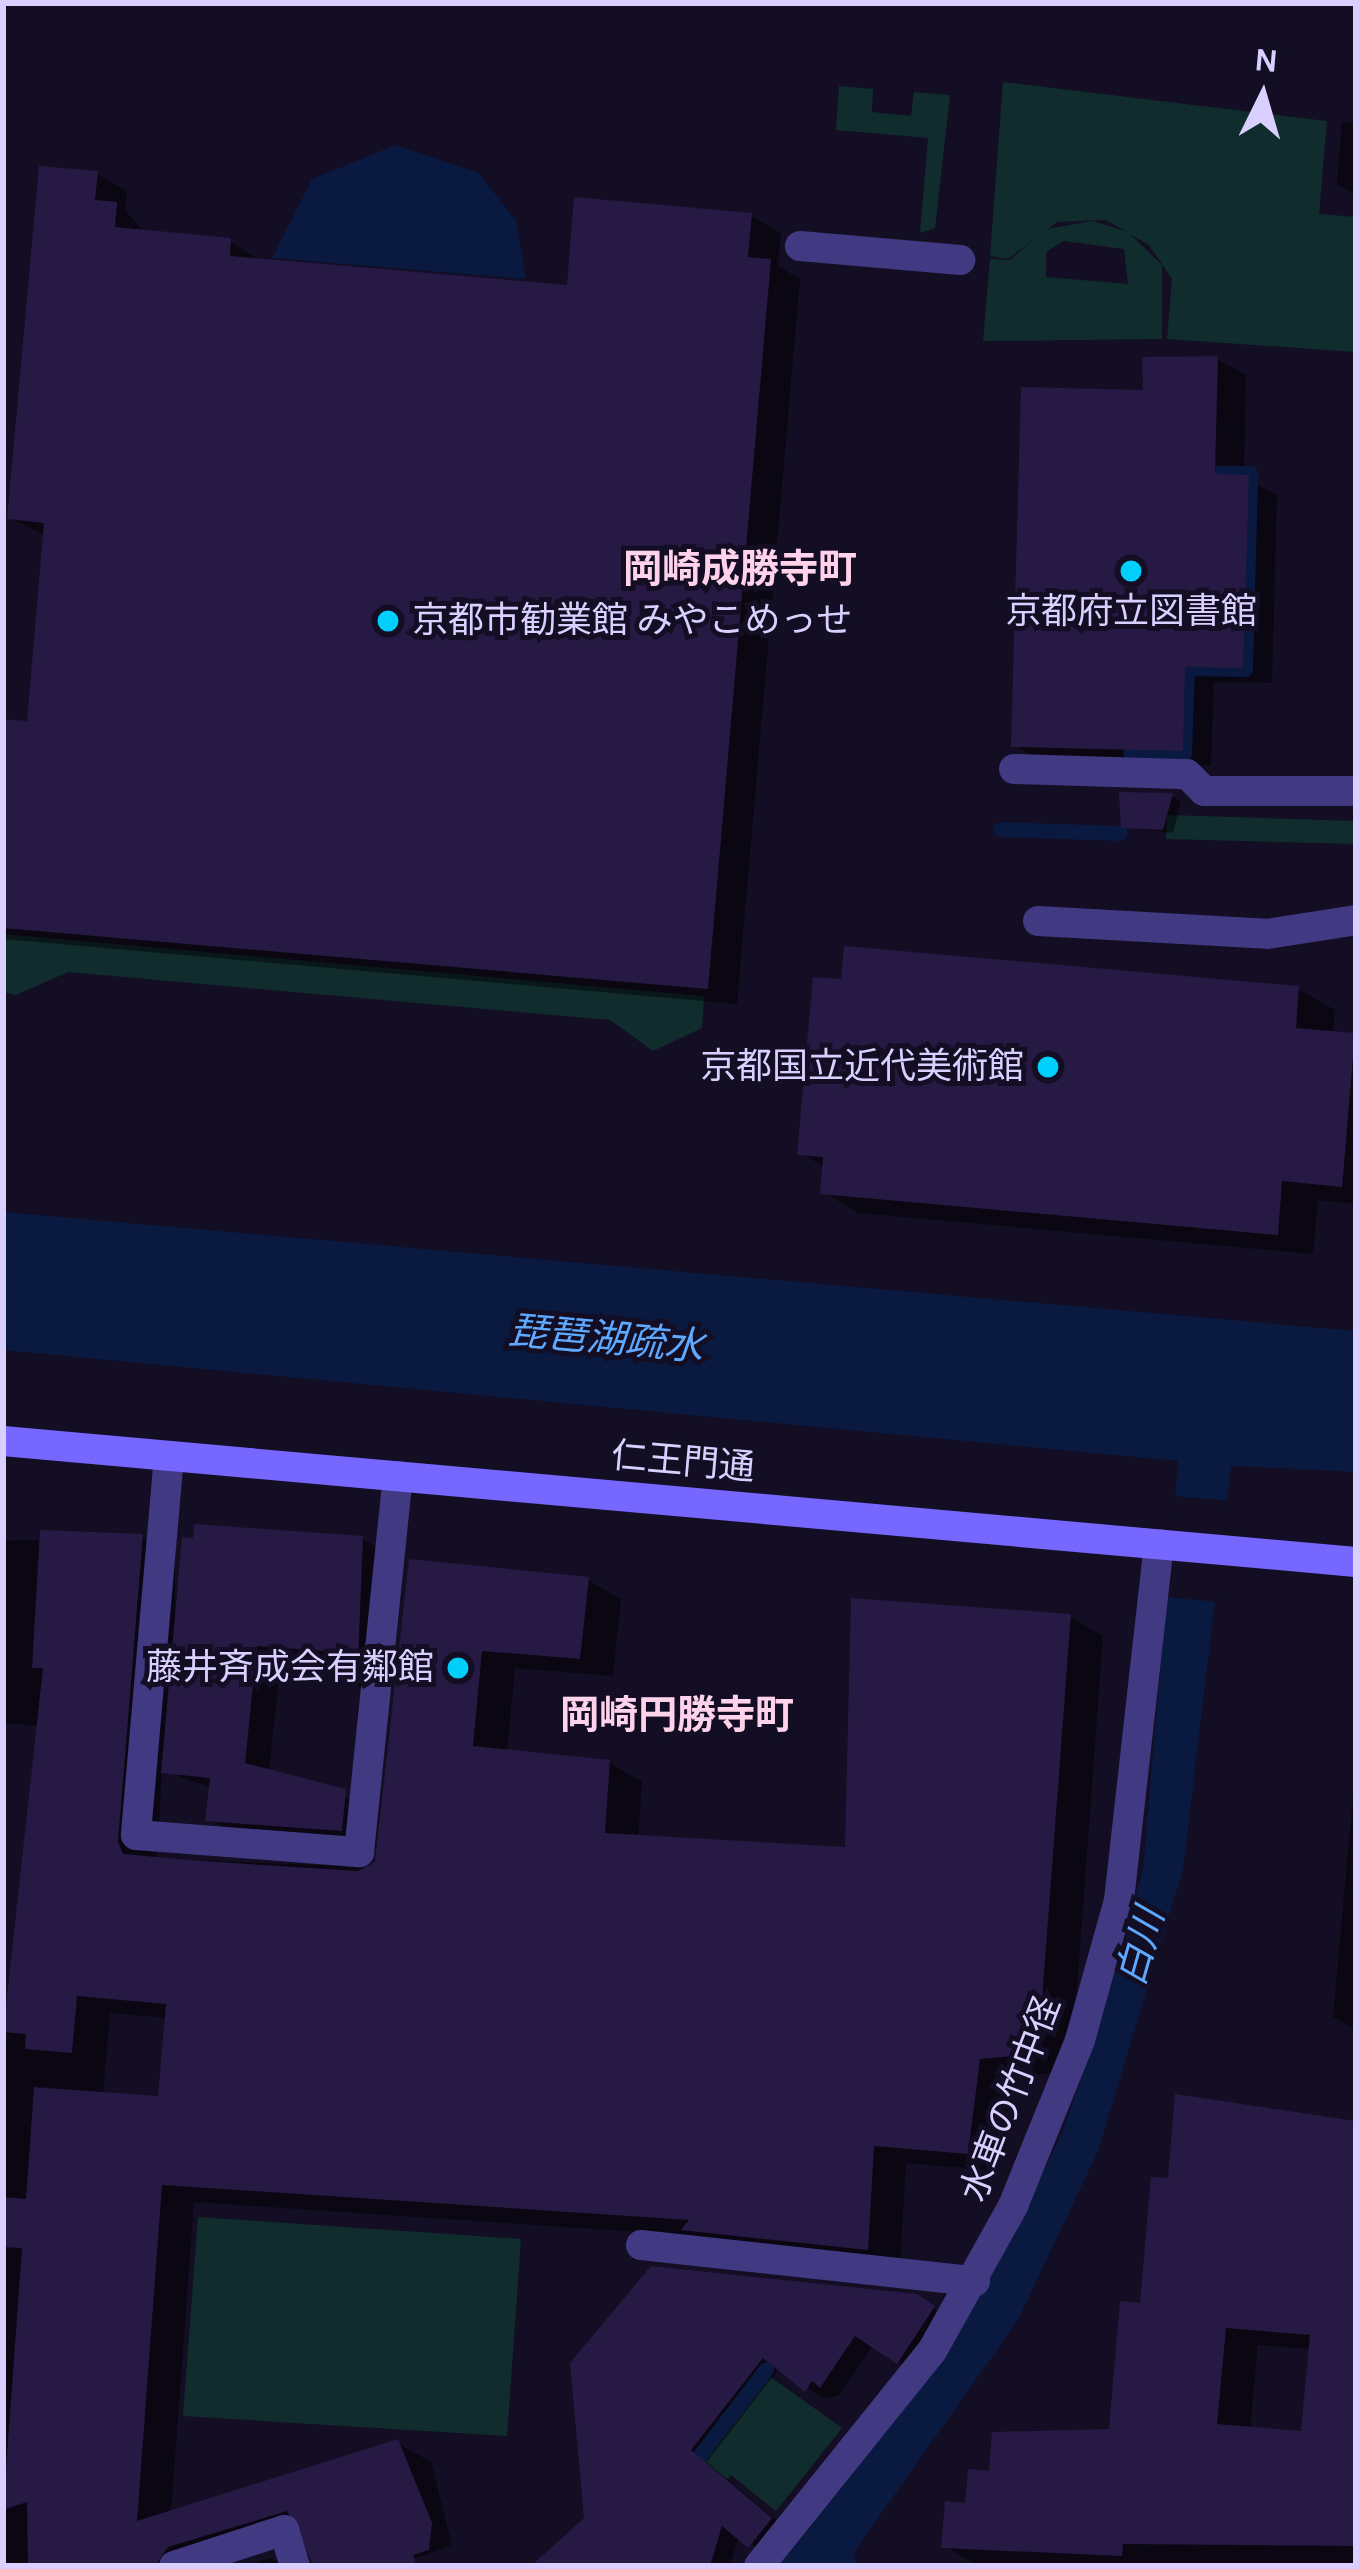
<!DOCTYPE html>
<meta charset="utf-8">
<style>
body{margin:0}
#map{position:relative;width:1359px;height:2569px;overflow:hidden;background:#130e23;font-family:Karla,"Noto Sans JP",sans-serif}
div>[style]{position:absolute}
.green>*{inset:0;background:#112c2d}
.water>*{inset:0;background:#091940}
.pier>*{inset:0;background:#130e23}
.shadow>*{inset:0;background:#0007}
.stream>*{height:15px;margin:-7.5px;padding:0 7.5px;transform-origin:7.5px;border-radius:7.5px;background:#091940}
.building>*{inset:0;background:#261a44}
.lane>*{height:30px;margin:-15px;padding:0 15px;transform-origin:15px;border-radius:15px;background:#413982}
.street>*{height:30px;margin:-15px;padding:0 15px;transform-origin:15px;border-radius:15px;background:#413982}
.secondary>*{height:30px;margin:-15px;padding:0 15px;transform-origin:15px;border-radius:15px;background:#7667ff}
.dots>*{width:33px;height:33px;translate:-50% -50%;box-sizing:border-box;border:6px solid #130e23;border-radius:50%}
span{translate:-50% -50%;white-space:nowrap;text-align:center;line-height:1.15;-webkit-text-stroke:10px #130e23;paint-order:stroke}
.poi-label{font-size:36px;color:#d9d0ff}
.left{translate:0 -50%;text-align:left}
.right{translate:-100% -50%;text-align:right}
.street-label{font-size:36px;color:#d9d0ff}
.neighbourhood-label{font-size:39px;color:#ffd2eb;font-weight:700}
.water-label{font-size:39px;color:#5ea8ff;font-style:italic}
.frame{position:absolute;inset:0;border:6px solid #d9d0ff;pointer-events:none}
.north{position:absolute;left:1203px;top:36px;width:120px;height:120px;-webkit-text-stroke:9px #130e23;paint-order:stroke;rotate:5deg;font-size:33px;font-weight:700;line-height:48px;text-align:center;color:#d9d0ff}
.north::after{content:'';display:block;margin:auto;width:42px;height:54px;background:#d9d0ff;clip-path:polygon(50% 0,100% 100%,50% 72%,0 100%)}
</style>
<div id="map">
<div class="green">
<i style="clip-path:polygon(1003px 82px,1327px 121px,1319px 214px,1356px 217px,1356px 352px,1167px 339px,1172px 279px,1149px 245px,1106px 220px,1057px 222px,1008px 259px,990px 256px)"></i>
<i style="clip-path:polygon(839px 86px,873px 89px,872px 112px,911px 116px,914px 92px,950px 95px,935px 228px,920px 233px,928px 138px,836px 130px)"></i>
<i style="clip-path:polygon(evenodd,1093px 221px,1128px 232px,1162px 265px,1162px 339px,983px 341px,990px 259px,1010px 260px,1046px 229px,1093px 221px,1064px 241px,1124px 249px,1128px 284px,1046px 277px,1046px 252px,1064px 241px)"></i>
<i style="clip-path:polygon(1167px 815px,1356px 821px,1356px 844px,1166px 839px)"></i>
<i style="clip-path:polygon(3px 934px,704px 996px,702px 1028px,653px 1051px,610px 1020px,68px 972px,16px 995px,3px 992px)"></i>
<i style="clip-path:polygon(198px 2217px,521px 2239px,507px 2436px,183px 2416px)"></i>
<i style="clip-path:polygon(769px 2376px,842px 2428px,776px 2511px,731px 2475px,719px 2487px,699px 2469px)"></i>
</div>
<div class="water">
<i style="clip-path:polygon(395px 145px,479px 173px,516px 221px,526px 279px,272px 258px,312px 179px)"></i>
<i style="clip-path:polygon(3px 1212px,1356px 1331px,1356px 1472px,1231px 1466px,1183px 1870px,1098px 2151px,1018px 2320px,854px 2552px,856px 2566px,778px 2566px,974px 2307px,1061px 2136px,1100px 2025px,1143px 1869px,1178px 1461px,3px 1350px)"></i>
</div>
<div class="pier">
<i style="clip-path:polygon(1172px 1496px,1231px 1501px,1220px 1602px,1165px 1597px)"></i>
</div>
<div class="shadow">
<i style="clip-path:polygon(1342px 122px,1356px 123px,1356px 195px,1337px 184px)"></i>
<i style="clip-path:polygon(97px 174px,127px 191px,125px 210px,145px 233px,230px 241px,260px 261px,569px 288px,751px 216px,781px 233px,778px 266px,800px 279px,737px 1004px,3px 939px,3px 722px,30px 725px,46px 536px,10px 518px)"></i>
<i style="clip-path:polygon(1217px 359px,1246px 375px,1244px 478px,1277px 495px,1272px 683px,1214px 682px,1211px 766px,1044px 762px,1014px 745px,1146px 393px)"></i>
<i style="clip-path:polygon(1172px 796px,1181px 801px,1173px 833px,1124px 827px)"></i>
<i style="clip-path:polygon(1298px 989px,1335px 1010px,1333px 1034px,1356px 1037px,1356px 1204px,1318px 1200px,1313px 1254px,859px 1213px,823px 1192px,825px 1167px,800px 1153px)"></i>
<i style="clip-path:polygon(evenodd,142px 1537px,175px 1556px,175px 1651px,362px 1539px,387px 1553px,375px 1696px,351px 1682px,352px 1663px,281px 1658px,269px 1772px,369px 1806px,366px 1843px,233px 1833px,209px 1819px,212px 1788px,162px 1770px,157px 1859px,377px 1867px,412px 1562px,588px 1580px,621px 1599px,613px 1676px,515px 1668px,507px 1752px,609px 1762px,642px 1782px,638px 1838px,848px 1850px,1070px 1617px,1103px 1636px,1071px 2071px,1012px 2077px,1000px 2171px,906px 2163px,900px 2267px,697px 2236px,194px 2202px,171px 2513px,398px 2443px,431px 2462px,452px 2546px,390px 2566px,327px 2566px,306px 2531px,205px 2566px,3px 2566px,3px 2075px,39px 1726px,3px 1723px,3px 1541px,142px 1537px,110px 2013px,168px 2018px,161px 2099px,103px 2095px,110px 2013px)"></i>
<i style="clip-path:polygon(1356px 1763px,1356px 2030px,1333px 2017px)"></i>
<i style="clip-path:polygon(evenodd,1356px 2124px,1356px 2566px,977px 2565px,944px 2546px,992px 2474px,1112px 2432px,1170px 2181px,1356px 2124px,1258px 2345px,1311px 2349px,1304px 2434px,1250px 2430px,1258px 2345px)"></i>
<i style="clip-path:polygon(916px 2297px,950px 2318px,915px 2371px,873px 2345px,839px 2395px,824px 2399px,780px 2367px,707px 2462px,788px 2530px,767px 2555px,739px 2536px,730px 2566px,536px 2566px,587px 2519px,574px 2363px)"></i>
<i style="clip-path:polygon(271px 2558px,285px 2566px,244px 2566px)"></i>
</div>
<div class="stream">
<i style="left:1130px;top:752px;width:54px;rotate:1.1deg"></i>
<i style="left:1184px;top:753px;width:85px;rotate:-88deg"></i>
<i style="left:1187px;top:668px;width:58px;rotate:1deg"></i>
<i style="left:1245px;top:669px;width:196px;rotate:-88.5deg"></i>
<i style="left:1250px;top:473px;width:34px;rotate:180deg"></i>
<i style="left:1000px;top:829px;width:120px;rotate:1.9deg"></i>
<i style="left:687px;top:2472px;width:130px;rotate:-52.5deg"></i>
</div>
<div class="building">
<i style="clip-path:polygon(39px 166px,98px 171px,95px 200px,117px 202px,115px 227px,231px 238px,230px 256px,567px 285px,574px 197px,752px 213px,748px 257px,771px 259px,708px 989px,3px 928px,3px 719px,27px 721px,44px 523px,7px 519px)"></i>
<i style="clip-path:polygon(1218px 356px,1215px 474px,1249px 475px,1243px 668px,1185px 667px,1183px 751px,1011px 747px,1021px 387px,1143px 390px,1142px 357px)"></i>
<i style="clip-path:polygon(1119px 792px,1173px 793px,1163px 830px,1121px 828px)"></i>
<i style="clip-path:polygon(844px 946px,1299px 986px,1296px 1028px,1355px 1033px,1342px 1187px,1282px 1181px,1278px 1235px,820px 1194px,823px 1157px,797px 1155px,813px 977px,841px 979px)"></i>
<i style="clip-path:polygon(194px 1524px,363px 1536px,357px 1684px,348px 1683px,350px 1653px,257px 1646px,245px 1763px,346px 1789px,342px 1831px,205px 1821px,210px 1778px,161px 1773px,182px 1537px,193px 1538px)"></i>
<i style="clip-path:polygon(40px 1530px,143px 1534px,118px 1842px,123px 1854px,201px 1861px,358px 1871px,375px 1862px,409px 1559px,589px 1577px,580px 1659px,482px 1651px,473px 1746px,610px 1760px,605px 1833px,845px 1847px,851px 1598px,1071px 1614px,1038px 2054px,980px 2059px,968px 2154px,874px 2146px,868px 2250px,681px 2230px,689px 2220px,162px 2185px,137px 2521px,398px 2439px,432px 2523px,429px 2550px,413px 2555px,417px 2566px,314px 2566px,287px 2511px,168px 2547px,155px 2566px,28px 2566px,27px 2502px,3px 2510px,22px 2248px,3px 2247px,3px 2197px,26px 2199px,34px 2087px,158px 2096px,166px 2004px,77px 1996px,72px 2053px,25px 2049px,26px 2034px,3px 2032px,43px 1668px,32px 1668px)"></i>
<i style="clip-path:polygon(evenodd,1175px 2094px,1356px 2121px,1356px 2546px,1123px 2544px,1122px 2556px,941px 2548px,945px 2501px,965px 2503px,968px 2469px,989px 2471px,992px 2432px,1109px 2429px,1120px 2301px,1140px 2303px,1151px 2177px,1168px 2178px,1175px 2094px,1226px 2328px,1310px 2335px,1301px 2431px,1217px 2424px,1226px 2328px)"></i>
<i style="clip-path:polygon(651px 2266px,917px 2294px,935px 2306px,897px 2364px,855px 2336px,820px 2388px,812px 2381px,805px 2392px,763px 2358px,691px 2450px,772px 2518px,748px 2548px,722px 2526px,710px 2566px,531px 2566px,584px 2518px,570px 2363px)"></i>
</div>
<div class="lane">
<i style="left:800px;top:246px;width:161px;rotate:5deg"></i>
<i style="left:1014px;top:769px;width:173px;rotate:1.7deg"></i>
<i style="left:1187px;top:774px;width:24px;rotate:45deg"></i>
<i style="left:1204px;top:791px;width:152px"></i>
<i style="left:1038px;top:921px;width:229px;rotate:3.2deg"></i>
<i style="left:1267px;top:934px;width:90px;rotate:-8.9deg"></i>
<i style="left:169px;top:1456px;width:380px;rotate:95deg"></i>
<i style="left:136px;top:1835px;width:224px;rotate:4.4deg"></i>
<i style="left:359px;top:1852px;width:378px;rotate:-84.1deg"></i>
<i style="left:641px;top:2245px;width:336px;rotate:6.2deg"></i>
<i style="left:174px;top:2566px;width:116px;rotate:-18.1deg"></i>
<i style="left:284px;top:2530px;width:38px;rotate:73deg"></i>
<i style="left:759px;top:2566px;width:276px;rotate:-51.2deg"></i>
<i style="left:932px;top:2351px;width:166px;rotate:-60.8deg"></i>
</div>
<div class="street">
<i style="left:1013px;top:2206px;width:179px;rotate:-68deg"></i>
<i style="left:1080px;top:2040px;width:145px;rotate:-74.4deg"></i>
<i style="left:1119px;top:1900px;width:358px;rotate:-83.6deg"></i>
</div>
<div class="secondary">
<i style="left:3px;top:1441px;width:1358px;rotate:5.11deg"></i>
</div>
<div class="dots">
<i style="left:1131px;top:571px;background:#00cefb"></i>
<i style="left:388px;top:621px;background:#00cefb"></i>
<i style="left:1048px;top:1067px;background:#00cefb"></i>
<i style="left:458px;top:1668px;background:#00cefb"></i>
</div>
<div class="poi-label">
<span style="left:1131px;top:612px">京都府立図書館</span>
<span class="left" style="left:412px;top:621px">京都市勧業館 みやこめっせ</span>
<span class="right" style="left:1024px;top:1067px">京都国立近代美術館</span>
<span class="right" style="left:434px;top:1668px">藤井斉成会有鄰館</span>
</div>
<div class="street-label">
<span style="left:683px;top:1462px;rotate:5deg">仁王門通</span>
<span style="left:1011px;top:2099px;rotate:-69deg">水車の竹中径</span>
</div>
<div class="neighbourhood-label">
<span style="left:740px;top:569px">岡崎成勝寺町</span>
<span style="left:677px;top:1715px">岡崎円勝寺町</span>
</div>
<div class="water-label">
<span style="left:606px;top:1339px;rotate:5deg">琵琶湖疏水</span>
<span style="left:1141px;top:1947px;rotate:-74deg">白川</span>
</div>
<div class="frame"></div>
<div class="north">N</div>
</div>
